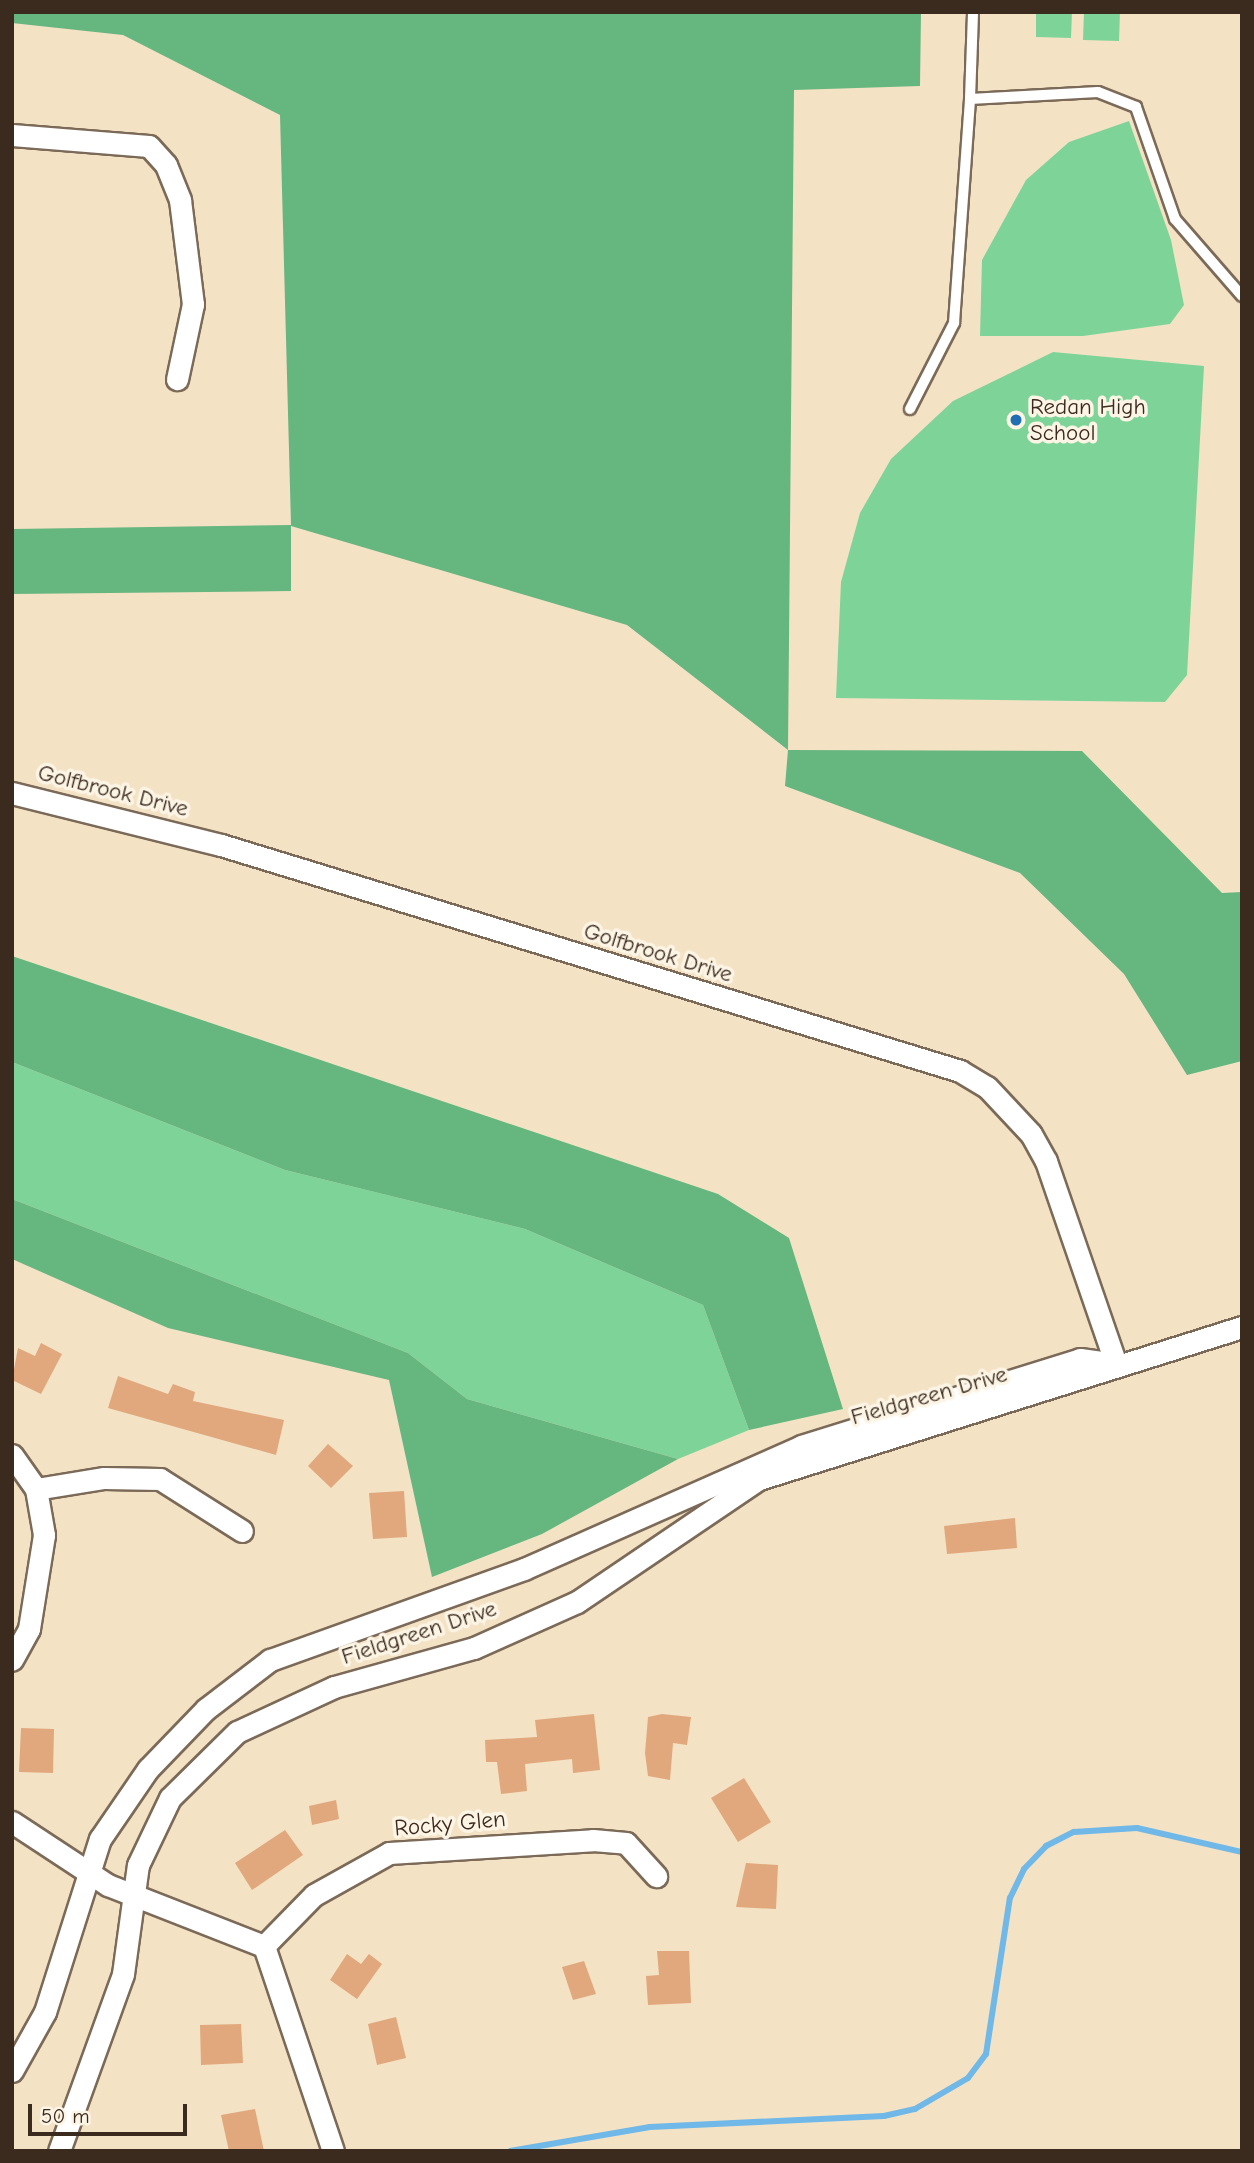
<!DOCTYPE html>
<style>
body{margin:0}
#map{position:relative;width:1254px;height:2163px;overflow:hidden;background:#f4e2c5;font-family:"Comic Neue",sans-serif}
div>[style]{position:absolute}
.green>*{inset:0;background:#7ed498}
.forest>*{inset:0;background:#66b680}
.stream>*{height:6px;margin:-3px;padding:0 3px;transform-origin:3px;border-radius:3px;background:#6fb8e7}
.building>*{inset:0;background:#e0a87c}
.roads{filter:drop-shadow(2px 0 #7c6a58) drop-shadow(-2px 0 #7c6a58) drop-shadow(0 2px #7c6a58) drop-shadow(0 -2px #7c6a58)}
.lane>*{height:10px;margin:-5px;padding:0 5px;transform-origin:5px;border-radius:5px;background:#fff}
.street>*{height:21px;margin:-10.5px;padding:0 10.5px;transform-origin:10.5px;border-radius:10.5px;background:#fff}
.dots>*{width:19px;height:19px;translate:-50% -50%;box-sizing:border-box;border:4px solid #fcf5e5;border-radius:50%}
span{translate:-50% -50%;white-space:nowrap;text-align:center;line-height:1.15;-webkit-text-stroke:7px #fcf5e5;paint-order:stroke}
.poi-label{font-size:23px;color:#3b2a1e}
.left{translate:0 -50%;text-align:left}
.street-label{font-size:23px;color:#3b2a1e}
.frame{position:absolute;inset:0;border:14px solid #3b2a1e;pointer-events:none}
.scale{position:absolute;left:28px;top:2104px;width:159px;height:32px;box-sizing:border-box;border:4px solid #3b2a1e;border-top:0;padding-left:9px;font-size:21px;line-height:24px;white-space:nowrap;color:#3b2a1e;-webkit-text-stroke:5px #fcf5e5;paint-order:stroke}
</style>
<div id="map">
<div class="green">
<i style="clip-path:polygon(1036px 12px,1072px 12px,1071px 38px,1036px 37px)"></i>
<i style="clip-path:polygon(1084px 12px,1120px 12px,1119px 41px,1083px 40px)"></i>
<i style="clip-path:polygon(1129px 121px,1171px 240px,1184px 305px,1170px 324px,1083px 336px,980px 336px,982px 260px,1026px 180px,1069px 142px)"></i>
<i style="clip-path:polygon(1053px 352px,1204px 366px,1187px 675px,1165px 702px,836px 698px,841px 582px,860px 513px,891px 459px,953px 401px)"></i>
<i style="clip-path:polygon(12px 1062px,285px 1170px,525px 1229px,703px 1305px,749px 1430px,678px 1459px,467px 1399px,408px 1353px,12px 1199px)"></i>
</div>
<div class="forest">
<i style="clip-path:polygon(12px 12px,921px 12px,920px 86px,794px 90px,788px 750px,1082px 751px,1222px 893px,1242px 892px,1242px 1061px,1187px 1075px,1124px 974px,1020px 873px,785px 786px,788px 750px,627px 625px,291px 526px,291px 591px,12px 594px,12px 529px,291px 525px,280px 115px,123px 35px,12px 23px)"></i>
<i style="clip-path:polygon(12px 956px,718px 1194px,789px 1238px,843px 1409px,749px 1430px,703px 1305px,525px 1229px,285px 1170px,12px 1062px)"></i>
<i style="clip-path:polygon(12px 1199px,408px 1353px,467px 1399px,678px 1459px,542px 1534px,432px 1577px,389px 1380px,168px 1328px,12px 1259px)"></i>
</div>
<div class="stream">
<i style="left:510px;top:2151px;width:142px;rotate:-9.7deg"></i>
<i style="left:650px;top:2127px;width:234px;rotate:-2.7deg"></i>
<i style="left:884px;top:2116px;width:32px;rotate:-13deg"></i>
<i style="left:915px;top:2109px;width:61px;rotate:-30.3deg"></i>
<i style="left:968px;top:2078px;width:30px;rotate:-53deg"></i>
<i style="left:986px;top:2054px;width:158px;rotate:-81.3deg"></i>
<i style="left:1010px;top:1898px;width:32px;rotate:-64deg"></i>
<i style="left:1024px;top:1869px;width:32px;rotate:-46deg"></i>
<i style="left:1046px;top:1846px;width:31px;rotate:-27deg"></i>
<i style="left:1074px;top:1832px;width:63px;rotate:-3.6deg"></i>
<i style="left:1137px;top:1828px;width:108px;rotate:12.9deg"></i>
</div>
<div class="building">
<i style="clip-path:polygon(41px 1343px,62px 1354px,41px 1394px,12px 1380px,18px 1348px,35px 1356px)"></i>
<i style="clip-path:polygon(118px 1376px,168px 1394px,173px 1384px,195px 1392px,193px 1401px,284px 1420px,276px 1455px,108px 1408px)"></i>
<i style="clip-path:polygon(328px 1444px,353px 1466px,331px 1488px,308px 1466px)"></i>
<i style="clip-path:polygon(404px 1491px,407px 1537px,373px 1539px,369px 1493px)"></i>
<i style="clip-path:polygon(1015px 1518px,1017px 1548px,947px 1554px,944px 1526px)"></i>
<i style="clip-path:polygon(594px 1714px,600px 1770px,573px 1773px,572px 1759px,525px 1764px,527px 1791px,501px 1794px,497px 1762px,486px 1762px,485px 1740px,537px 1737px,535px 1720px)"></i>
<i style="clip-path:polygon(662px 1714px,691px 1717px,687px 1745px,673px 1743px,670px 1780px,648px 1776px,645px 1753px,648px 1717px)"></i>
<i style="clip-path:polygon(21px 1728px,54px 1729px,53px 1773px,19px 1772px)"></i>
<i style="clip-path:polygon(744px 1778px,771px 1822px,738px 1842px,711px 1798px)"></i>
<i style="clip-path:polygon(336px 1800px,339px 1819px,312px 1825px,309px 1806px)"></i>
<i style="clip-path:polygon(285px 1830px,303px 1855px,252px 1890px,235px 1863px)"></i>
<i style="clip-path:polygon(746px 1863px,778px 1865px,776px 1909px,736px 1907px)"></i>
<i style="clip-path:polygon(657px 1951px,689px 1951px,691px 2003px,648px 2005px,646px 1976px,659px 1975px)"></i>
<i style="clip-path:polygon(347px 1954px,361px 1964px,369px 1954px,382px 1964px,357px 1999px,330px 1980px)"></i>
<i style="clip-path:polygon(584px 1961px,596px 1994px,573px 2000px,562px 1967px)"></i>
<i style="clip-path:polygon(396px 2017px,406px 2058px,377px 2065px,368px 2024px)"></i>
<i style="clip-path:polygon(241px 2024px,243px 2063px,201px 2065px,200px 2025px)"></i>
<i style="clip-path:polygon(255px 2109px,264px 2151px,229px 2151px,221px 2115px)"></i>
</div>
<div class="roads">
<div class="lane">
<i style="left:970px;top:99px;width:87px;rotate:-88deg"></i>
<i style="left:910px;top:409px;width:97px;rotate:-62.9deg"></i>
<i style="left:954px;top:323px;width:225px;rotate:-85.9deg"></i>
<i style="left:970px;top:99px;width:128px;rotate:-3.1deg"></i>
<i style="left:1098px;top:92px;width:41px;rotate:21.5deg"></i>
<i style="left:1136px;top:107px;width:119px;rotate:70.8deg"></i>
<i style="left:1175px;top:219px;width:102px;rotate:49deg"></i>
</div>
<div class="street">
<i style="left:12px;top:135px;width:137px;rotate:4.6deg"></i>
<i style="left:149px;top:146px;width:25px;rotate:48deg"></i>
<i style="left:166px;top:165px;width:38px;rotate:68deg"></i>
<i style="left:180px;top:200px;width:105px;rotate:82.9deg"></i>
<i style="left:193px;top:304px;width:77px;rotate:102deg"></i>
<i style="left:12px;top:793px;width:215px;rotate:14deg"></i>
<i style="left:221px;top:845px;width:773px;rotate:17deg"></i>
<i style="left:960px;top:1071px;width:31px;rotate:31deg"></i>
<i style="left:987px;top:1087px;width:64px;rotate:46.9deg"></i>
<i style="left:1031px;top:1134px;width:31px;rotate:61deg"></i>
<i style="left:1046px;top:1161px;width:215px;rotate:71deg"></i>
<i style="left:12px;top:1455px;width:42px;rotate:54.8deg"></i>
<i style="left:36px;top:1489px;width:47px;rotate:80.1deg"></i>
<i style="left:44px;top:1535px;width:95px;rotate:99.1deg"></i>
<i style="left:29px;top:1629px;width:35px;rotate:119deg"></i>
<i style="left:36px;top:1489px;width:69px;rotate:-9.2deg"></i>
<i style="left:104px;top:1478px;width:56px;rotate:1deg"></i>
<i style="left:160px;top:1479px;width:97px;rotate:32.4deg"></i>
<i style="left:12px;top:1822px;width:115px;rotate:33.3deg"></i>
<i style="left:108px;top:1885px;width:168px;rotate:21.4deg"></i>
<i style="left:264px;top:1946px;width:216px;rotate:71.4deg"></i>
<i style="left:264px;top:1946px;width:71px;rotate:-45.6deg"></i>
<i style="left:314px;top:1895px;width:86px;rotate:-29.2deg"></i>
<i style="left:389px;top:1853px;width:204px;rotate:-3.6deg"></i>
<i style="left:593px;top:1840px;width:33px;rotate:5deg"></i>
<i style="left:626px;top:1843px;width:45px;rotate:47.7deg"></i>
<i style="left:12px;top:2071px;width:68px;rotate:-60.8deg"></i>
<i style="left:45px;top:2012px;width:182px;rotate:-72.4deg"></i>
<i style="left:100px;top:1839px;width:85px;rotate:-55.6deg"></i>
<i style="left:148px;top:1769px;width:83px;rotate:-46deg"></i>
<i style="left:206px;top:1709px;width:81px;rotate:-37.4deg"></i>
<i style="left:270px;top:1660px;width:270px;rotate:-19.7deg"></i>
<i style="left:524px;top:1569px;width:303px;rotate:-23.9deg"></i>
<i style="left:801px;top:1446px;width:292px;rotate:-17.3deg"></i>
<i style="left:1080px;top:1359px;width:36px;rotate:8deg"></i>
<i style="left:59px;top:2151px;width:188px;rotate:-70.1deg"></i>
<i style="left:123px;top:1974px;width:110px;rotate:-82.2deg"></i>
<i style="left:138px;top:1865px;width:74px;rotate:-64.5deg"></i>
<i style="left:170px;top:1798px;width:94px;rotate:-44.6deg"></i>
<i style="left:237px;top:1732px;width:107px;rotate:-24.9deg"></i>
<i style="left:334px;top:1687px;width:145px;rotate:-15.6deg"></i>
<i style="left:474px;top:1648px;width:113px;rotate:-24.1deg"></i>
<i style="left:577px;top:1602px;width:220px;rotate:-34.1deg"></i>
<i style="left:759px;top:1479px;width:506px;rotate:-17.47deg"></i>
</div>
</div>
<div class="dots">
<i style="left:1016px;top:420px;background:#1f6fb2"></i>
</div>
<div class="poi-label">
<span class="left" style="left:1030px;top:420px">Redan High<br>School</span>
</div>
<div class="street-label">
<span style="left:113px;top:791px;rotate:14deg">Golfbrook Drive</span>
<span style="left:658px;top:953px;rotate:17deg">Golfbrook Drive</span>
<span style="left:929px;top:1396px;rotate:-16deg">Fieldgreen Drive</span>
<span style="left:419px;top:1633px;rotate:-18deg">Fieldgreen Drive</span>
<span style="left:450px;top:1824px;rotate:-5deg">Rocky Glen</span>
</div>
<div class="frame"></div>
<div class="scale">50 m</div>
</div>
